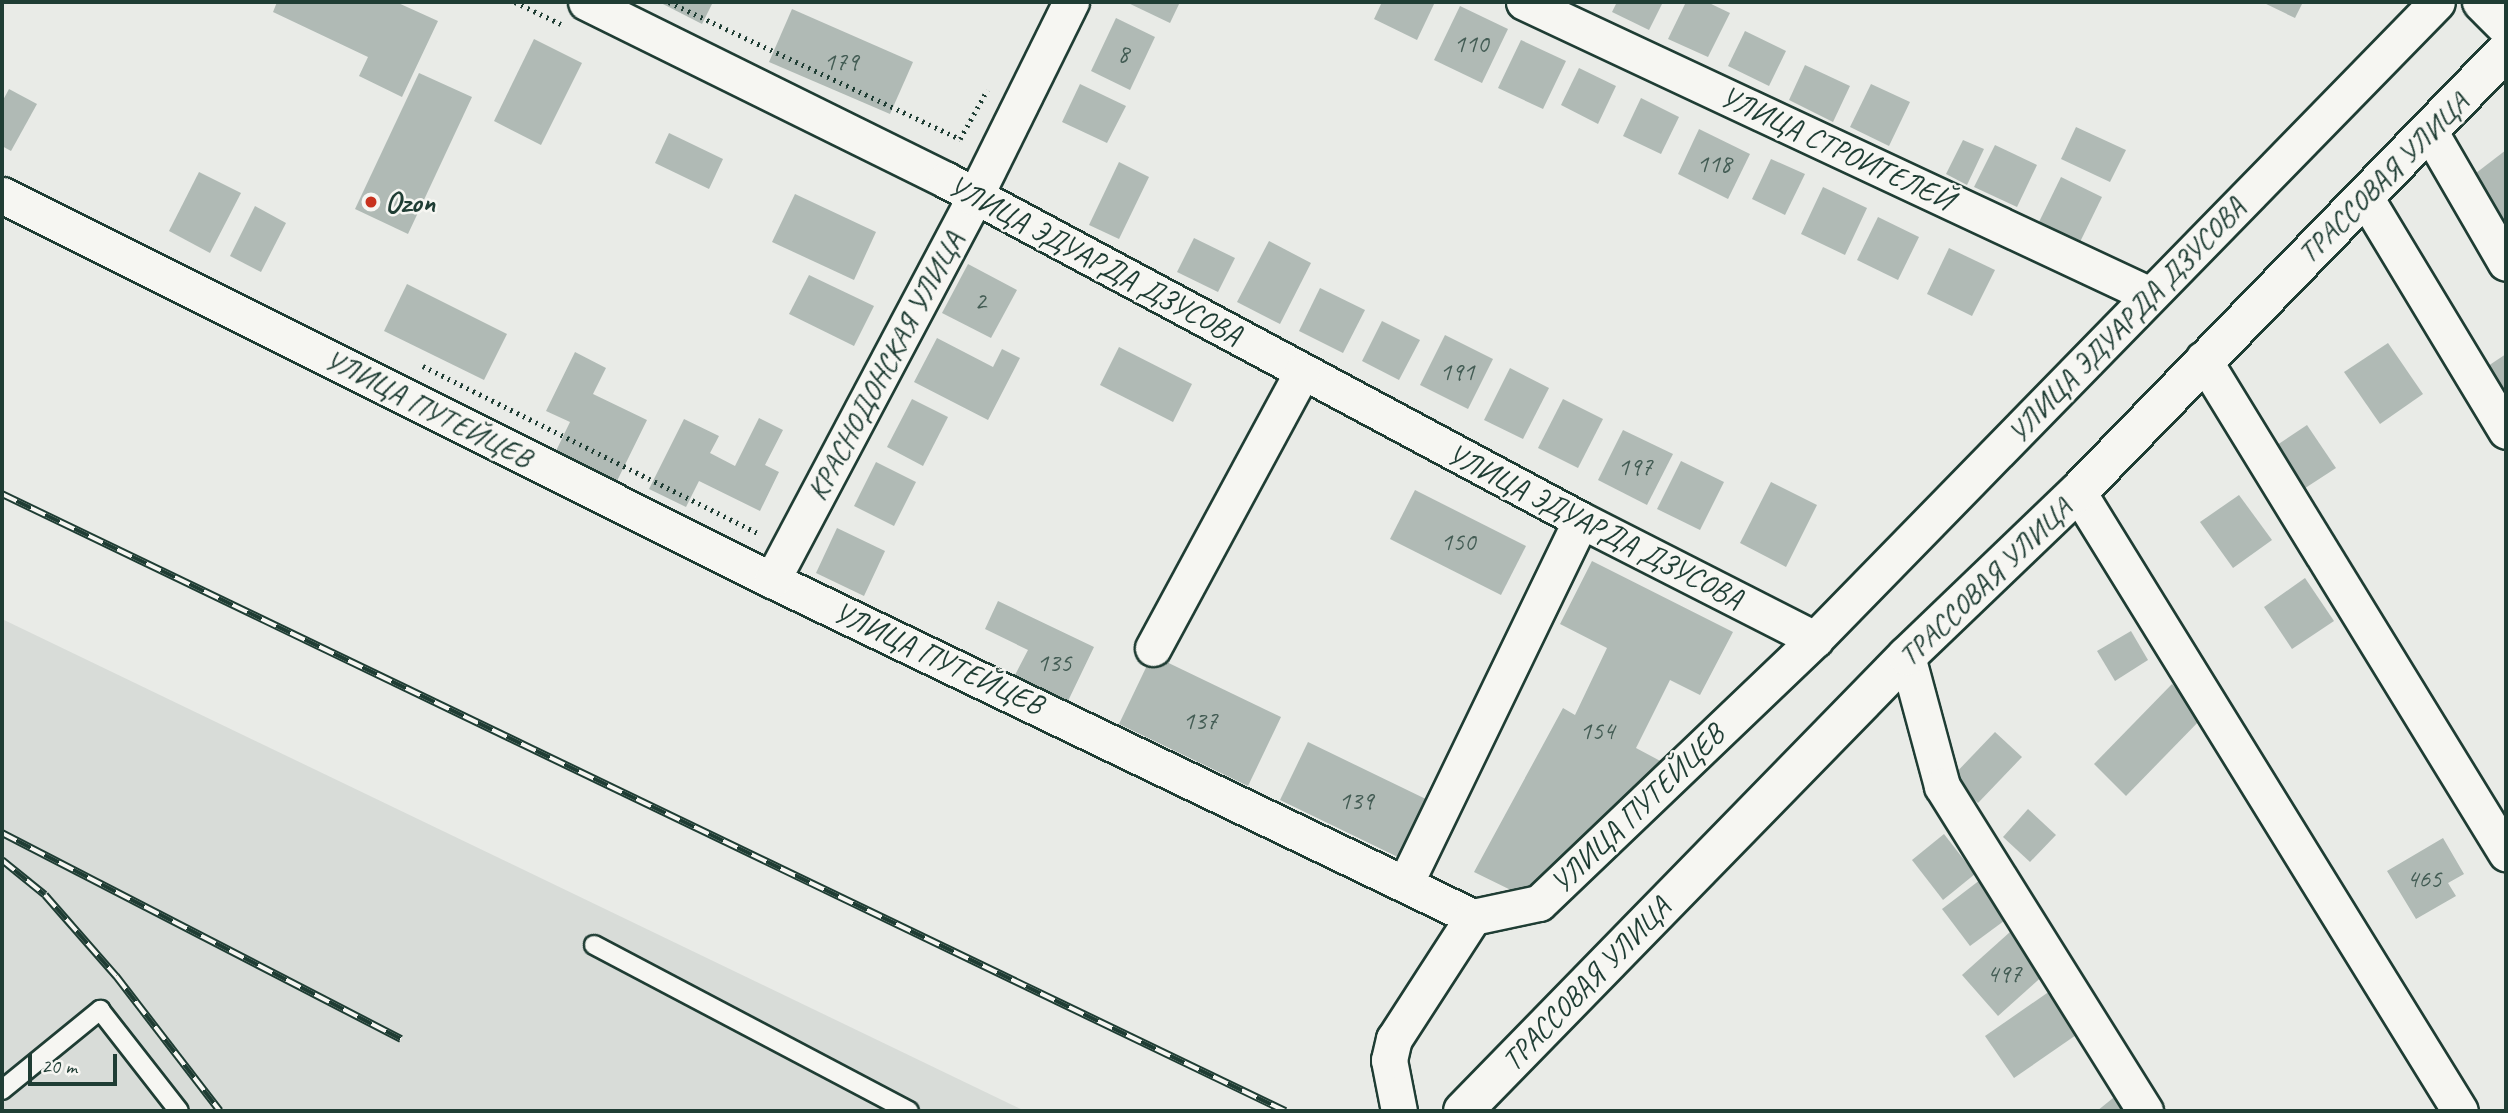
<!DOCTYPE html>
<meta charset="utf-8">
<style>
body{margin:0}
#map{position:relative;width:2508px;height:1113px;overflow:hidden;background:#e9ebe7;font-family:Caveat,sans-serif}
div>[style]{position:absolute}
.built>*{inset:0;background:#d8dcd8}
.building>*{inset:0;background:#b0bab5}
.path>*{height:4.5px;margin-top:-2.25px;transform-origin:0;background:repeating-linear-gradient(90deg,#1f3d34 0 2px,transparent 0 7px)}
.roads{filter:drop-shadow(2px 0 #1f3d34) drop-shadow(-2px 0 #1f3d34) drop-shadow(0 2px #1f3d34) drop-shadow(0 -2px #1f3d34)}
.service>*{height:18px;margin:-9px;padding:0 9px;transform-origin:9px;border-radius:9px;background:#f6f6f2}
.minor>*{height:35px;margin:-17.5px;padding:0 17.5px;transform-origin:17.5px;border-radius:17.5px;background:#f6f6f2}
.tertiary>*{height:38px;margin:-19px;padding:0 19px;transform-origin:19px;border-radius:19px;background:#f6f6f2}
.rail>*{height:8px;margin-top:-4px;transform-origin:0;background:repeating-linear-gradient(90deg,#f6f6f2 0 16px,#1f3d34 0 32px);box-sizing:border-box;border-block:2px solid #1f3d34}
.dots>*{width:19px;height:19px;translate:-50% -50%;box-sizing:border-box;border:4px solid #f6f6f2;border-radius:50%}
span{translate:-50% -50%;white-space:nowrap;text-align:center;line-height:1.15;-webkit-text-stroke:5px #f6f6f2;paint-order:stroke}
.number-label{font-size:26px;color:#435c54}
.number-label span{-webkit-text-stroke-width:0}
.street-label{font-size:30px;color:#1f3d34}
.poi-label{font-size:30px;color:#1f3d34;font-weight:700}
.left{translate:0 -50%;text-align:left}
.frame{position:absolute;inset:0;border:4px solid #1f3d34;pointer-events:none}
.scale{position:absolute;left:28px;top:1054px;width:89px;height:32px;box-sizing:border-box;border:4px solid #1f3d34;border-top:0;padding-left:9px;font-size:21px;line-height:24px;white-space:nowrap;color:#1f3d34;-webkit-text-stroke:5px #f6f6f2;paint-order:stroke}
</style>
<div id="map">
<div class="built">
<i style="clip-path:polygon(2px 619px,1025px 1111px,2px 1111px)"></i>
</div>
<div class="building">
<i style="clip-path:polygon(277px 2px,396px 2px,438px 21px,402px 97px,359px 76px,368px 57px,273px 12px)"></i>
<i style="clip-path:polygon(659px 2px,713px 2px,702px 24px)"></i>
<i style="clip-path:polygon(1126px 2px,1180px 2px,1170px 23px)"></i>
<i style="clip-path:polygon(1382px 2px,1435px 2px,1417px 40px,1374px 19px)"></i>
<i style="clip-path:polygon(1617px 2px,1663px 2px,1649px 30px,1612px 12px)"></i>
<i style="clip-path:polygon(1686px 2px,1707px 2px,1730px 13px,1708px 57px,1668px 39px)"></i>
<i style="clip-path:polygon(2262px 2px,2303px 2px,2295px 18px)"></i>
<i style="clip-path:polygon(1460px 6px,1508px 29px,1482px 83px,1434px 60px)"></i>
<i style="clip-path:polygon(792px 9px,913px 62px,890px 114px,769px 62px)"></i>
<i style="clip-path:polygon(1116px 18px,1155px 37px,1130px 90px,1091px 71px)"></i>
<i style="clip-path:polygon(1745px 31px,1786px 51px,1769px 86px,1728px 66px)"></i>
<i style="clip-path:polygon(534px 39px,582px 63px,541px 145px,494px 121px)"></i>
<i style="clip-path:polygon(1521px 40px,1566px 61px,1543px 109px,1498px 88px)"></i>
<i style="clip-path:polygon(1805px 65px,1850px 86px,1833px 122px,1789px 100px)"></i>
<i style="clip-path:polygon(1579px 68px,1616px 86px,1598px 124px,1561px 105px)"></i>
<i style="clip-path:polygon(419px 73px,472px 97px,408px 234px,355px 209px)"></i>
<i style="clip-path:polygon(1080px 84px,1126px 106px,1107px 143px,1062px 122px)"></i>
<i style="clip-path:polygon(1871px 84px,1910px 102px,1889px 146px,1850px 127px)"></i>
<i style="clip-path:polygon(9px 89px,37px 104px,11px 151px,2px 146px,2px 102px)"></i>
<i style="clip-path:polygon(1641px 98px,1679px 117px,1661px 154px,1623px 136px)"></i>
<i style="clip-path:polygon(2076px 127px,2126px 150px,2110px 182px,2061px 159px)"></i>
<i style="clip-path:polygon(1699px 129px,1750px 154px,1728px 199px,1678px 174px)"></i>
<i style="clip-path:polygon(669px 133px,723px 159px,709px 189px,655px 163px)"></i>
<i style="clip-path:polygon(1963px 140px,1984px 149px,1967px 185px,1946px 174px)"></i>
<i style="clip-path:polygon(1995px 145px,2037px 165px,2017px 207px,1974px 187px)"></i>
<i style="clip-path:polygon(2506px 150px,2506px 234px,2463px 183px)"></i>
<i style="clip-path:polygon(1771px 159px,1805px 174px,1785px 215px,1752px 199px)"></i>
<i style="clip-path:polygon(1119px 162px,1149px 177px,1119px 239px,1089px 225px)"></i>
<i style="clip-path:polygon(199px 172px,241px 193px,210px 253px,169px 231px)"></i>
<i style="clip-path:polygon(2061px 177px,2102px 197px,2080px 242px,2039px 222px)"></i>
<i style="clip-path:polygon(1823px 187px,1867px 208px,1845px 255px,1801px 234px)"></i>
<i style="clip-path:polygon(795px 194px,876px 232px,854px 280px,772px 242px)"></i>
<i style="clip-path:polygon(255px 206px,286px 223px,261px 272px,230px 256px)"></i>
<i style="clip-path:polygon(1878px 217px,1919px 237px,1898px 280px,1857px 260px)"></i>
<i style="clip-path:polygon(1194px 238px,1235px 258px,1218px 292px,1177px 272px)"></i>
<i style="clip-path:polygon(1269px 241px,1311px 263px,1280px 324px,1237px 302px)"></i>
<i style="clip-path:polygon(1949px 248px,1995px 270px,1972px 316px,1927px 294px)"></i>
<i style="clip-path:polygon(968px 264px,1017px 290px,991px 338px,942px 313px)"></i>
<i style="clip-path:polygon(809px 275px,874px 306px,854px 346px,789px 314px)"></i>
<i style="clip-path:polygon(407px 284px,507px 334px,484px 380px,384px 331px)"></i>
<i style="clip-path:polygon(1320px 288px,1365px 310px,1343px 353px,1299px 331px)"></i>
<i style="clip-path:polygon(1382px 321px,1420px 340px,1399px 380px,1362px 361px)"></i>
<i style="clip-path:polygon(1445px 335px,1493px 359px,1468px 409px,1420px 385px)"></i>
<i style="clip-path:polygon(937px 338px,993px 367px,1002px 349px,1020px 358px,988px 420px,914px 382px)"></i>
<i style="clip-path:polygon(2388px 343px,2423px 394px,2380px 424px,2344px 372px)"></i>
<i style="clip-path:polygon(1119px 347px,1192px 384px,1173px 422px,1100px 385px)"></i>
<i style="clip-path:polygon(575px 352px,606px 368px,593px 394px,647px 420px,616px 483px,555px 453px,570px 422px,546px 411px)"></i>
<i style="clip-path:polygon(2506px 354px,2506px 408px,2479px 372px)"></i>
<i style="clip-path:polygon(1510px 368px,1549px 388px,1523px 439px,1484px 420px)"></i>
<i style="clip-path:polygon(912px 399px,948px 417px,923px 466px,887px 447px)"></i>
<i style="clip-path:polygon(1563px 399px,1603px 419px,1578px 468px,1538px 448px)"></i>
<i style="clip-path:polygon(759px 418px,783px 430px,765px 465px,779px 472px,760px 511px,699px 481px,686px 507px,649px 489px,684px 419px,719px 436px,710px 453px,735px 466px)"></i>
<i style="clip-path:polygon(2307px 425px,2336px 468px,2293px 496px,2265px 453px)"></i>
<i style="clip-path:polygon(1623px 430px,1673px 454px,1647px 505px,1598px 480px)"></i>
<i style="clip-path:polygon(1681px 461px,1724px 482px,1700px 530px,1657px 509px)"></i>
<i style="clip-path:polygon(876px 462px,916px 482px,894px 526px,854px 506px)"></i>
<i style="clip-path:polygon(1771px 482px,1817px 505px,1786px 567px,1740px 543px)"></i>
<i style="clip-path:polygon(1415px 490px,1526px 546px,1501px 595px,1390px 539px)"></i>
<i style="clip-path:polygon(2239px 495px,2272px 540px,2233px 568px,2200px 522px)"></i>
<i style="clip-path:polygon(837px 528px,885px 551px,864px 596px,816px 573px)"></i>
<i style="clip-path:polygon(1592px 561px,1733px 632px,1700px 695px,1670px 680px,1636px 748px,1666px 764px,1521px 895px,1474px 872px,1563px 708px,1575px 715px,1607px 648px,1560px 624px)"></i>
<i style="clip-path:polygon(2305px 578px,2334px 621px,2292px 649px,2264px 607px)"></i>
<i style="clip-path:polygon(998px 601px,1094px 647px,1068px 701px,1015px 675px,1028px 650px,985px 629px)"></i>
<i style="clip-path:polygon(2131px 631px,2148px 660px,2115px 681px,2097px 651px)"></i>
<i style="clip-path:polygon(1152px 655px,1281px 717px,1248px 786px,1119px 724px)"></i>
<i style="clip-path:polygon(2172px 684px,2204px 716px,2126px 796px,2094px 764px)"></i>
<i style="clip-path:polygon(1995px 732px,2022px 757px,1978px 803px,1951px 778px)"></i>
<i style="clip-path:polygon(1308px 742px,1432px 802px,1404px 860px,1280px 800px)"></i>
<i style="clip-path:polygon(2028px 809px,2056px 835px,2030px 862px,2003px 837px)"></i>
<i style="clip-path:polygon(1944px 834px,1975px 874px,1943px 900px,1912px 860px)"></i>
<i style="clip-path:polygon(2443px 838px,2464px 874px,2448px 883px,2456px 896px,2416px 919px,2387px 871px)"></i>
<i style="clip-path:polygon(1980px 880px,2008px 918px,1970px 946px,1942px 909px)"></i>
<i style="clip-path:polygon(2010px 932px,2046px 973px,1998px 1016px,1962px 975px)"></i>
<i style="clip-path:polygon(2050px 991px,2079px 1033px,2014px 1078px,1985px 1036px)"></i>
<i style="clip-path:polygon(2118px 1094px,2132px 1111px,2097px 1111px)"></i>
</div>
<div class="path">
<i style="left:515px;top:2px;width:51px;rotate:25.6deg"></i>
<i style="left:669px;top:2px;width:322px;rotate:25.2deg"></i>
<i style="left:960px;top:139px;width:56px;rotate:-61.1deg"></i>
<i style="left:423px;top:366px;width:377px;rotate:26.5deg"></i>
</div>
<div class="roads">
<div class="service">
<i style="left:594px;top:945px;width:356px;rotate:27.8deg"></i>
<i style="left:2px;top:1090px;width:127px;rotate:-39.2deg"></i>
<i style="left:100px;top:1010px;width:128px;rotate:52deg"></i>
</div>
<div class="minor">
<i style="left:586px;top:2px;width:402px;rotate:26.3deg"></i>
<i style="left:946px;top:180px;width:720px;rotate:28.17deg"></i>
<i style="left:1581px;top:520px;width:263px;rotate:27deg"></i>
<i style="left:1815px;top:639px;width:890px;rotate:-45.68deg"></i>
<i style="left:1524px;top:2px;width:691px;rotate:25.08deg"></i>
<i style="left:2430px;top:132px;width:151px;rotate:59.9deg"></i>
<i style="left:2px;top:195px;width:861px;rotate:26.57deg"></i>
<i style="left:772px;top:580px;width:778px;rotate:25.68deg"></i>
<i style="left:1473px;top:917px;width:67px;rotate:-12deg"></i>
<i style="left:1539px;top:903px;width:382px;rotate:-43.7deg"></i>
<i style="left:2365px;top:197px;width:273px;rotate:58.9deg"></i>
<i style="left:2203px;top:359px;width:580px;rotate:58.48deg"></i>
<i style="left:2078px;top:492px;width:727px;rotate:58.32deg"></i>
<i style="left:772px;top:580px;width:432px;rotate:-62.1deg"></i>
<i style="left:974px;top:198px;width:219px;rotate:-63.7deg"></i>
<i style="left:1153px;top:648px;width:313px;rotate:-61.6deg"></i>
<i style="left:1907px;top:656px;width:135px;rotate:74.9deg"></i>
<i style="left:1942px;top:786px;width:383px;rotate:58deg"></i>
<i style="left:1405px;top:884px;width:404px;rotate:-64.2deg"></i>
<i style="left:1399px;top:1111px;width:52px;rotate:-101.1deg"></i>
<i style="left:1389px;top:1060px;width:22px;rotate:-77deg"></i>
<i style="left:1394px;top:1039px;width:145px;rotate:-57.1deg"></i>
</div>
<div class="tertiary">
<i style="left:2482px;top:2px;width:34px;rotate:45deg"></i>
<i style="left:1463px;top:1111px;width:636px;rotate:-45.7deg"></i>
<i style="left:1907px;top:656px;width:237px;rotate:-43.8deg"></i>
<i style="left:2078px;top:492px;width:615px;rotate:-45.86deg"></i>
</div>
</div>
<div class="rail">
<i style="left:2px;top:494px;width:1424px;rotate:25.68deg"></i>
<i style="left:2px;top:833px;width:449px;rotate:27.3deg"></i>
<i style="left:2px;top:860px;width:55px;rotate:39.1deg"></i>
<i style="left:45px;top:895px;width:108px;rotate:48.8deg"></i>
<i style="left:116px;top:976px;width:170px;rotate:52.4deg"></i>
</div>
<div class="dots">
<i style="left:371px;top:202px;background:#c8321e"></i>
</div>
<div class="number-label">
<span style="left:1471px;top:44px">110</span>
<span style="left:1123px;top:54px">8</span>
<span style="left:841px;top:62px">179</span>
<span style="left:1714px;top:164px">118</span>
<span style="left:980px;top:301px">2</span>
<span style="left:1457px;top:372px">191</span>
<span style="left:1635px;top:467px">197</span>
<span style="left:1458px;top:542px">150</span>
<span style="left:1054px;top:663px">135</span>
<span style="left:1200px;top:721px">137</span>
<span style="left:1597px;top:731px">154</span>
<span style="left:1356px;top:801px">139</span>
<span style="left:2424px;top:879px">465</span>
<span style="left:2004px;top:974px">497</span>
</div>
<div class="street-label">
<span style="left:1837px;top:148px;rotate:25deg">УЛИЦА СТРОИТЕЛЕЙ</span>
<span style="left:2383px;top:178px;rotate:-45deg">ТРАССОВАЯ УЛИЦА</span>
<span style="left:1095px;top:260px;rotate:28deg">УЛИЦА ЭДУАРДА ДЗУСОВА</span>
<span style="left:2126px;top:320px;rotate:-46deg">УЛИЦА ЭДУАРДА ДЗУСОВА</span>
<span style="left:885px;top:366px;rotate:-62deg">КРАСНОДОНСКАЯ УЛИЦА</span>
<span style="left:428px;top:408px;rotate:27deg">УЛИЦА ПУТЕЙЦЕВ</span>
<span style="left:1595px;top:526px;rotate:27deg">УЛИЦА ЭДУАРДА ДЗУСОВА</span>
<span style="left:1985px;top:582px;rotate:-44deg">ТРАССОВАЯ УЛИЦА</span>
<span style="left:938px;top:658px;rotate:25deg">УЛИЦА ПУТЕЙЦЕВ</span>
<span style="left:1637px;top:809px;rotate:-44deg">УЛИЦА ПУТЕЙЦЕВ</span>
<span style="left:1586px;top:984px;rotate:-46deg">ТРАССОВАЯ УЛИЦА</span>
</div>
<div class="poi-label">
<span class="left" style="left:385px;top:202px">Ozon</span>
</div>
<div class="frame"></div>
<div class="scale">20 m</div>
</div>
